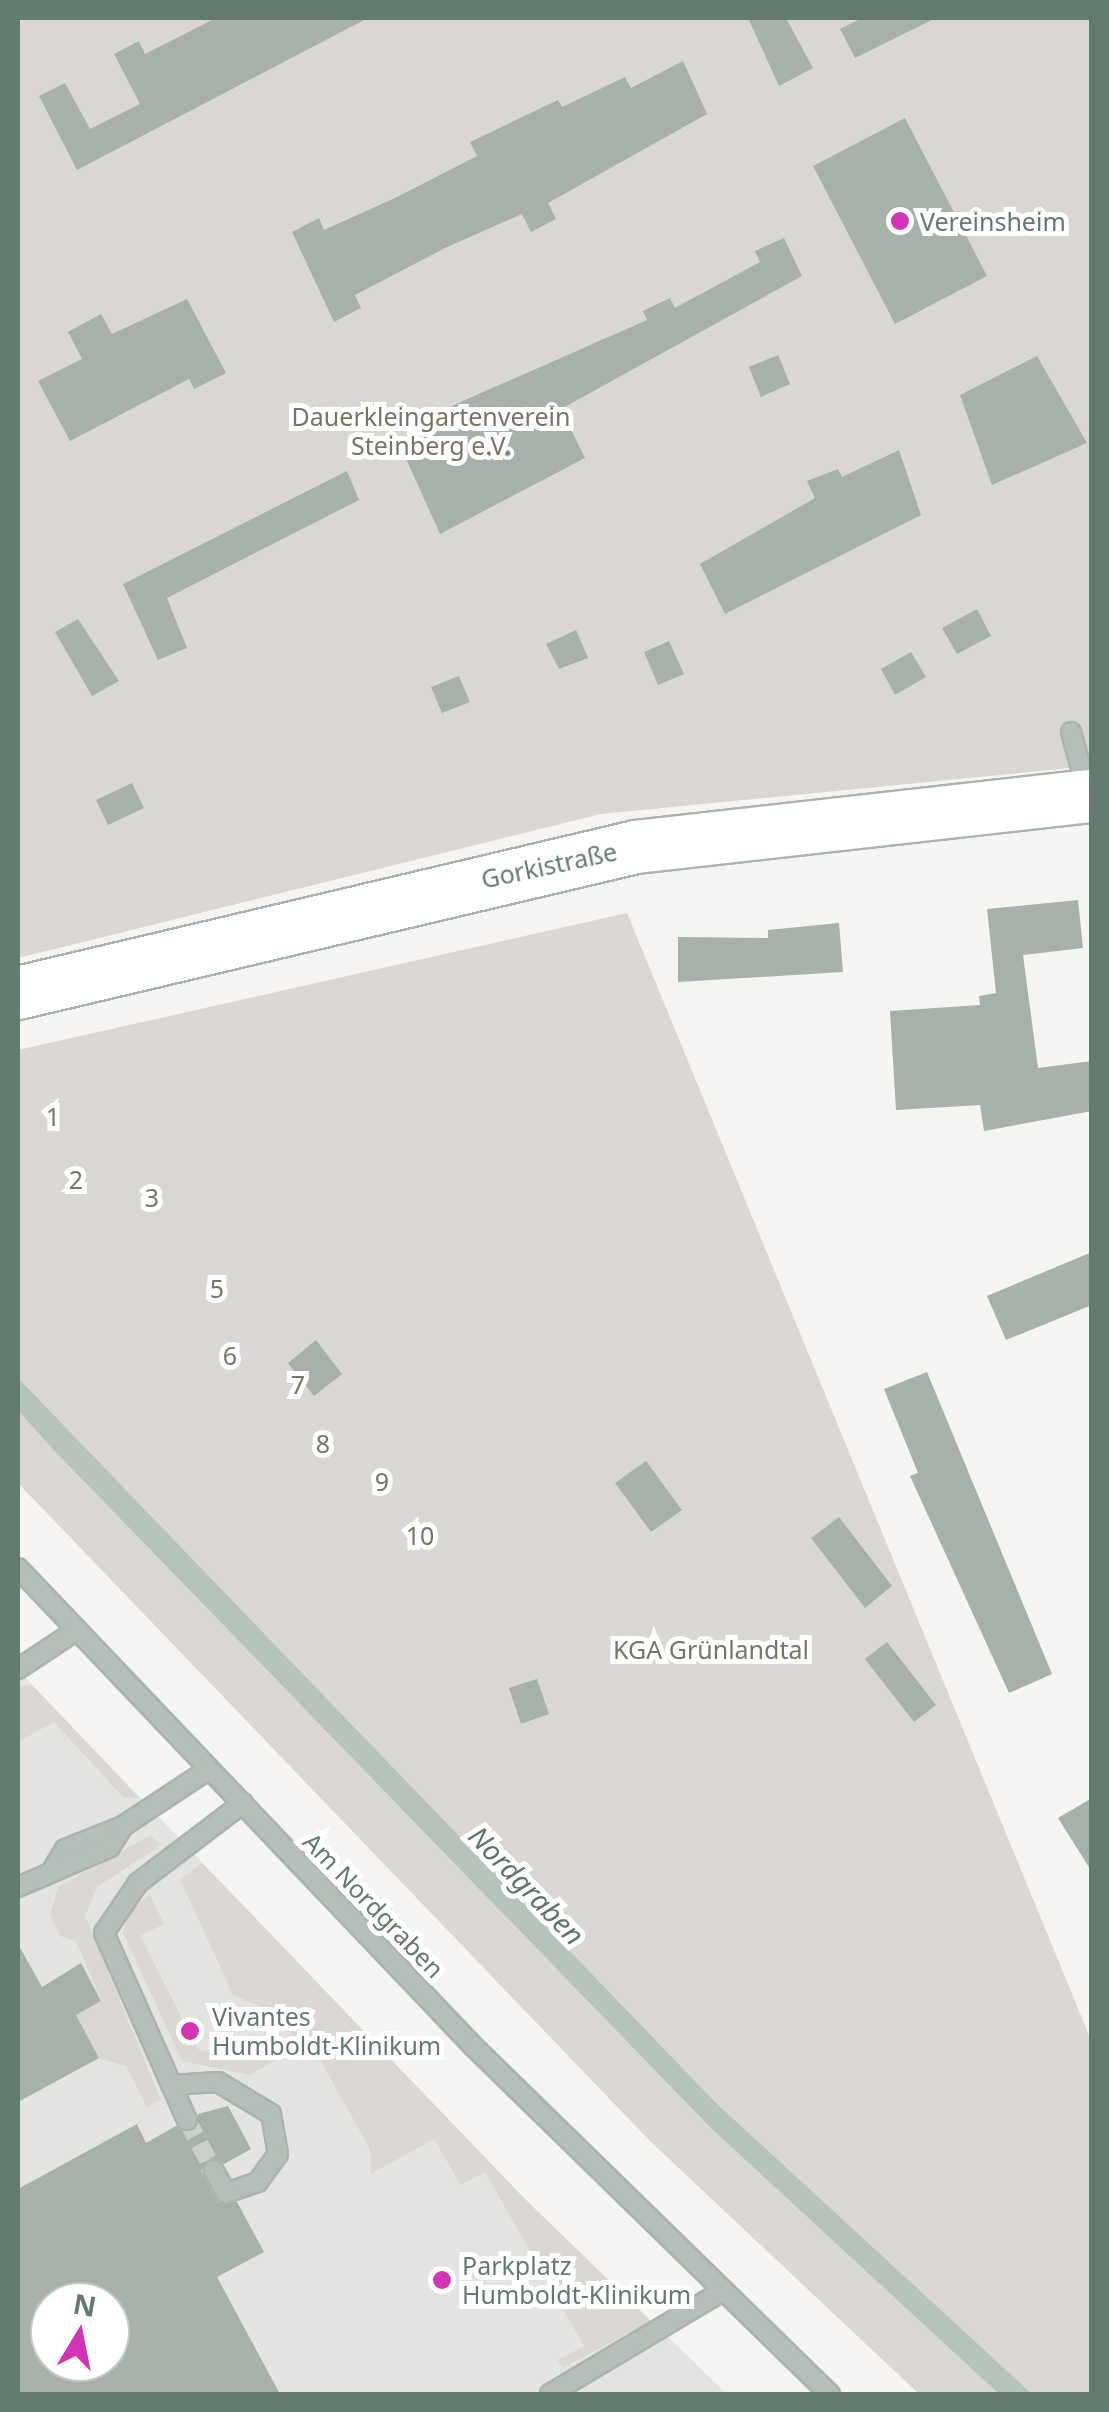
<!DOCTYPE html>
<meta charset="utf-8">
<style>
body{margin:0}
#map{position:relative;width:1109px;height:2412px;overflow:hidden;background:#f6f3f3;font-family:"Noto Sans",sans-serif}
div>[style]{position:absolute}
.built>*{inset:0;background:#e3e3e2}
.green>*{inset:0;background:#dad7d2}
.water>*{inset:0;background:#b5c4b8}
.building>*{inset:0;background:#a5b1a9}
.minor-tunnel>*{height:18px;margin-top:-9px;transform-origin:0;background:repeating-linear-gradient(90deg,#cacfcb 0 18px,transparent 0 27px)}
.roads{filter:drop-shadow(2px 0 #aab4ae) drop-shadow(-2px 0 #aab4ae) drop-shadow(0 2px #aab4ae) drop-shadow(0 -2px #aab4ae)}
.minor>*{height:18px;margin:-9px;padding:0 9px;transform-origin:9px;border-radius:9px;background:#b6beb9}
.major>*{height:52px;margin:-26px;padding:0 26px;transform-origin:26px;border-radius:26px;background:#fff}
.dots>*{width:28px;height:28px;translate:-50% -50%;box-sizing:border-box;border:5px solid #fff;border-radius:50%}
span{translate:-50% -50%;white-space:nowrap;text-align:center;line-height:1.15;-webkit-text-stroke:10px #fff;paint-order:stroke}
.poi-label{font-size:25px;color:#637b6d}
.left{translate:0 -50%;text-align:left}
.park-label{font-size:25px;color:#797465}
.street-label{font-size:25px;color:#637b6d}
.water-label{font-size:28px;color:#5e7764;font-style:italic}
.frame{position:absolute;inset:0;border:20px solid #637b6d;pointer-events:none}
.north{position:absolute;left:30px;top:2282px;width:100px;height:100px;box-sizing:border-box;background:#fff;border:2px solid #c1cac5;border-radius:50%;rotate:10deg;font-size:28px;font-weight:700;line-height:40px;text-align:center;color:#637b6d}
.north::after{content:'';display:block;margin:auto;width:35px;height:45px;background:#d533b5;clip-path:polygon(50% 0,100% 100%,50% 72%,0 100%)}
</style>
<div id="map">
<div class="built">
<i style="clip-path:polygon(evenodd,18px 1670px,524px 2198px,727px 2394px,18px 2394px,18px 1670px,50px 2302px,110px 2302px,110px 2362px,50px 2362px,50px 2302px)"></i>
</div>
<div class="green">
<i style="clip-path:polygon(18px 18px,1091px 18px,1091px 766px,601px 814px,18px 958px)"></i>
<i style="clip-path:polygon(627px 913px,1091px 2040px,1091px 2394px,919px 2394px,650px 2141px,18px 1483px,18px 1050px)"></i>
<i style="clip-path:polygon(32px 1685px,139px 1798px,123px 1797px,54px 1722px,18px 1742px,18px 1687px)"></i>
<i style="clip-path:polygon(151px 1835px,161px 1845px,97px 1887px,85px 1916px,161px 2100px,147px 2107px,126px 2066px,99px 2058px,72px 2007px,101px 2000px,76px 1941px,60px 1936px,50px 1915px,58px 1887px)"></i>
<i style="clip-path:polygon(202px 1863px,524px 2198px,650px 2321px,563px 2368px,558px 2360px,584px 2346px,485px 2172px,461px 2185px,434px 2139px,371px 2174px,370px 2149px,319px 2058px,291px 2051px,250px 2075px,182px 2061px,123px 1933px,130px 1909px,150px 1895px,164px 1924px,140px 1936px,198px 2049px,245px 2058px,292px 2034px,283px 2016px,233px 1995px,180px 1879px)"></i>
</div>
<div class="water">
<i style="clip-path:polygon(18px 1378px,715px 2102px,1032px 2394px,999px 2394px,710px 2127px,48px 1444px,18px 1410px)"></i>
</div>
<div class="building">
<i style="clip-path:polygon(216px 18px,368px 18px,77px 170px,39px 96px,65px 83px,90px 129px,140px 104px,114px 54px,139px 41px,145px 54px)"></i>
<i style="clip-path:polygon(748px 18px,786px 18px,813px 68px,779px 86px)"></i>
<i style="clip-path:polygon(862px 18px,936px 18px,855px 58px,840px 29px)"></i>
<i style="clip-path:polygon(683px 61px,707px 114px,548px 203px,556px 219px,531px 232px,522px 214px,445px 248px,355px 295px,361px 308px,334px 322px,292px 232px,319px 218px,324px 230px,397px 197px,477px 156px,470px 142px,558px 100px,562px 107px,625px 77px,631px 88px)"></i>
<i style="clip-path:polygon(905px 118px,987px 276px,895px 324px,813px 166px)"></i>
<i style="clip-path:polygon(784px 238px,802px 276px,561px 409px,585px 458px,440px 534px,398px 441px,456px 404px,647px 320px,643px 311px,670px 298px,675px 308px,760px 262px,755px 251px)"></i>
<i style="clip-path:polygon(187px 299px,226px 373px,194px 389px,189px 379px,70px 441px,38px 381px,82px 359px,68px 332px,101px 314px,112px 334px)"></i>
<i style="clip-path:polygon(778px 355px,790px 384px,761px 397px,749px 367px)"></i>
<i style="clip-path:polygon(1037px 356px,1087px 443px,992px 485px,960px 395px)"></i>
<i style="clip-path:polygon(899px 450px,921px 515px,725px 614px,700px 564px,815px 498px,807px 481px,838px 469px,842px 477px)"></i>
<i style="clip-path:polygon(347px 471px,359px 500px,167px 598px,187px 648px,158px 660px,123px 584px)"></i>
<i style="clip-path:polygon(977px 609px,991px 636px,957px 654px,942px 628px)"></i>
<i style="clip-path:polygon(78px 619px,119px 681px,92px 696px,55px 632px)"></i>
<i style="clip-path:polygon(576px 630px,588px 658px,559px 669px,546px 644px)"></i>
<i style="clip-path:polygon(669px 641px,684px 674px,658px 685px,644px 652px)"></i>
<i style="clip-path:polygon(911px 652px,926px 677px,895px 695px,881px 669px)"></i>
<i style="clip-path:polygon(459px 676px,470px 702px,442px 713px,431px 687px)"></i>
<i style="clip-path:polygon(132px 783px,144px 808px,108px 825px,96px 800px)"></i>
<i style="clip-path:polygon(1078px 900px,1083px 948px,1023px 955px,1038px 1068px,1092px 1061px,1092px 1111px,984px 1131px,980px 1105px,896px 1110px,890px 1011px,980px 1005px,979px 996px,996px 993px,987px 909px)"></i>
<i style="clip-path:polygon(839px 923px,843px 972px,678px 982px,678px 937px,768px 938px,768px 930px)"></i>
<i style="clip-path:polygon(1092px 1252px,1092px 1305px,1006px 1340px,987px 1296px)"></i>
<i style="clip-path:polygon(316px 1340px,342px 1374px,314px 1396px,288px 1363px)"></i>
<i style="clip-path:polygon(927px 1372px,1052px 1674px,1009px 1693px,910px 1476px,918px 1473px,884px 1389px)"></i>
<i style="clip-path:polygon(646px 1461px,682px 1510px,651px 1532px,615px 1483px)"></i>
<i style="clip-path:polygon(839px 1517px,892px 1586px,865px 1608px,811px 1538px)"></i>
<i style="clip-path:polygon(887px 1642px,936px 1705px,914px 1722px,865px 1659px)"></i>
<i style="clip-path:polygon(537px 1679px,549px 1714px,521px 1724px,509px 1688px)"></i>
<i style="clip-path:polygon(1092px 1798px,1092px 1872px,1058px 1818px)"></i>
<i style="clip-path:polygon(18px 1944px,42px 1987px,81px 1963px,101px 2001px,76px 2015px,99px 2058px,18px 2102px)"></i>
<i style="clip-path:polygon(evenodd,228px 2106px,251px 2149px,224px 2164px,208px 2159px,201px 2171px,218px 2203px,237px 2202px,264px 2252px,217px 2277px,280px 2394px,18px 2394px,18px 2189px,137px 2124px,146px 2143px,176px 2126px,193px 2131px,198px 2114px,228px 2106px,50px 2302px,110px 2302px,110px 2362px,50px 2362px,50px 2302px)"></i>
</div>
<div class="minor-tunnel">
<i style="left:187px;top:2120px;width:56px;rotate:62.5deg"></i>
</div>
<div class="roads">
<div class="minor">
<i style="left:1071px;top:732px;width:64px;rotate:74.7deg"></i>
<i style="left:18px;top:1568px;width:660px;rotate:46.41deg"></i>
<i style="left:473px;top:2046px;width:499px;rotate:44.3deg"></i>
<i style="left:18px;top:1669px;width:71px;rotate:-33.5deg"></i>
<i style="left:53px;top:1869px;width:23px;rotate:-59deg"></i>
<i style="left:65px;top:1849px;width:62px;rotate:-21.6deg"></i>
<i style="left:18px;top:1887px;width:100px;rotate:-23.5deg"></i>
<i style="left:110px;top:1847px;width:25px;rotate:-58deg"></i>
<i style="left:123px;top:1826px;width:103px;rotate:-33.5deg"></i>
<i style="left:171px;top:2085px;width:47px;rotate:-3.7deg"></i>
<i style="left:218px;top:2082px;width:62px;rotate:31.1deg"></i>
<i style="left:271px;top:2114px;width:41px;rotate:80.1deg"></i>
<i style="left:278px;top:2154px;width:34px;rotate:126deg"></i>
<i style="left:258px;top:2182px;width:34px;rotate:161deg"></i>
<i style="left:226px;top:2193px;width:26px;rotate:-119deg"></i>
<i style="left:187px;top:2120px;width:205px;rotate:-113.9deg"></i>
<i style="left:104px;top:1933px;width:60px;rotate:-55.8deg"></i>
<i style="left:138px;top:1883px;width:132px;rotate:-37.3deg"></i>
<i style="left:550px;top:2394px;width:199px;rotate:-30.8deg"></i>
</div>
<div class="major">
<i style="left:18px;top:993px;width:635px;rotate:-13.29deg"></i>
<i style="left:636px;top:847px;width:459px;rotate:-6.4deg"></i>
</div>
</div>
<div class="dots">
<i style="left:900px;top:221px;background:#d533b5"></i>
<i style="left:190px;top:2031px;background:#d533b5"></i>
<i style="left:442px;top:2280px;background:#d533b5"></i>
</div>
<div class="poi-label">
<span class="left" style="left:920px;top:221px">Vereinsheim</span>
<span class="left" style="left:212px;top:2031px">Vivantes<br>Humboldt-Klinikum</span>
<span class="left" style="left:462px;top:2280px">Parkplatz<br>Humboldt-Klinikum</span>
</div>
<div class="park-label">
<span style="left:431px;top:431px">Dauerkleingartenverein<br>Steinberg e.V.</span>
<span style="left:53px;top:1116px">1</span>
<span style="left:76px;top:1179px">2</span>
<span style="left:152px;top:1197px">3</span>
<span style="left:217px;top:1288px">5</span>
<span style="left:230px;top:1355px">6</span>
<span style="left:298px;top:1384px">7</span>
<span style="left:323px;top:1443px">8</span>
<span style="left:382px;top:1481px">9</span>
<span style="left:420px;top:1535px">10</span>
<span style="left:711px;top:1649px">KGA Grünlandtal</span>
</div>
<div class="street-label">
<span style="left:549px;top:865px;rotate:-12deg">Gorkistraße</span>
<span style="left:374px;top:1905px;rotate:46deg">Am Nordgraben</span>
</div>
<div class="water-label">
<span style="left:527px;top:1885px;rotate:46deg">Nordgraben</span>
</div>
<div class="frame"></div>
<div class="north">N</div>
</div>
